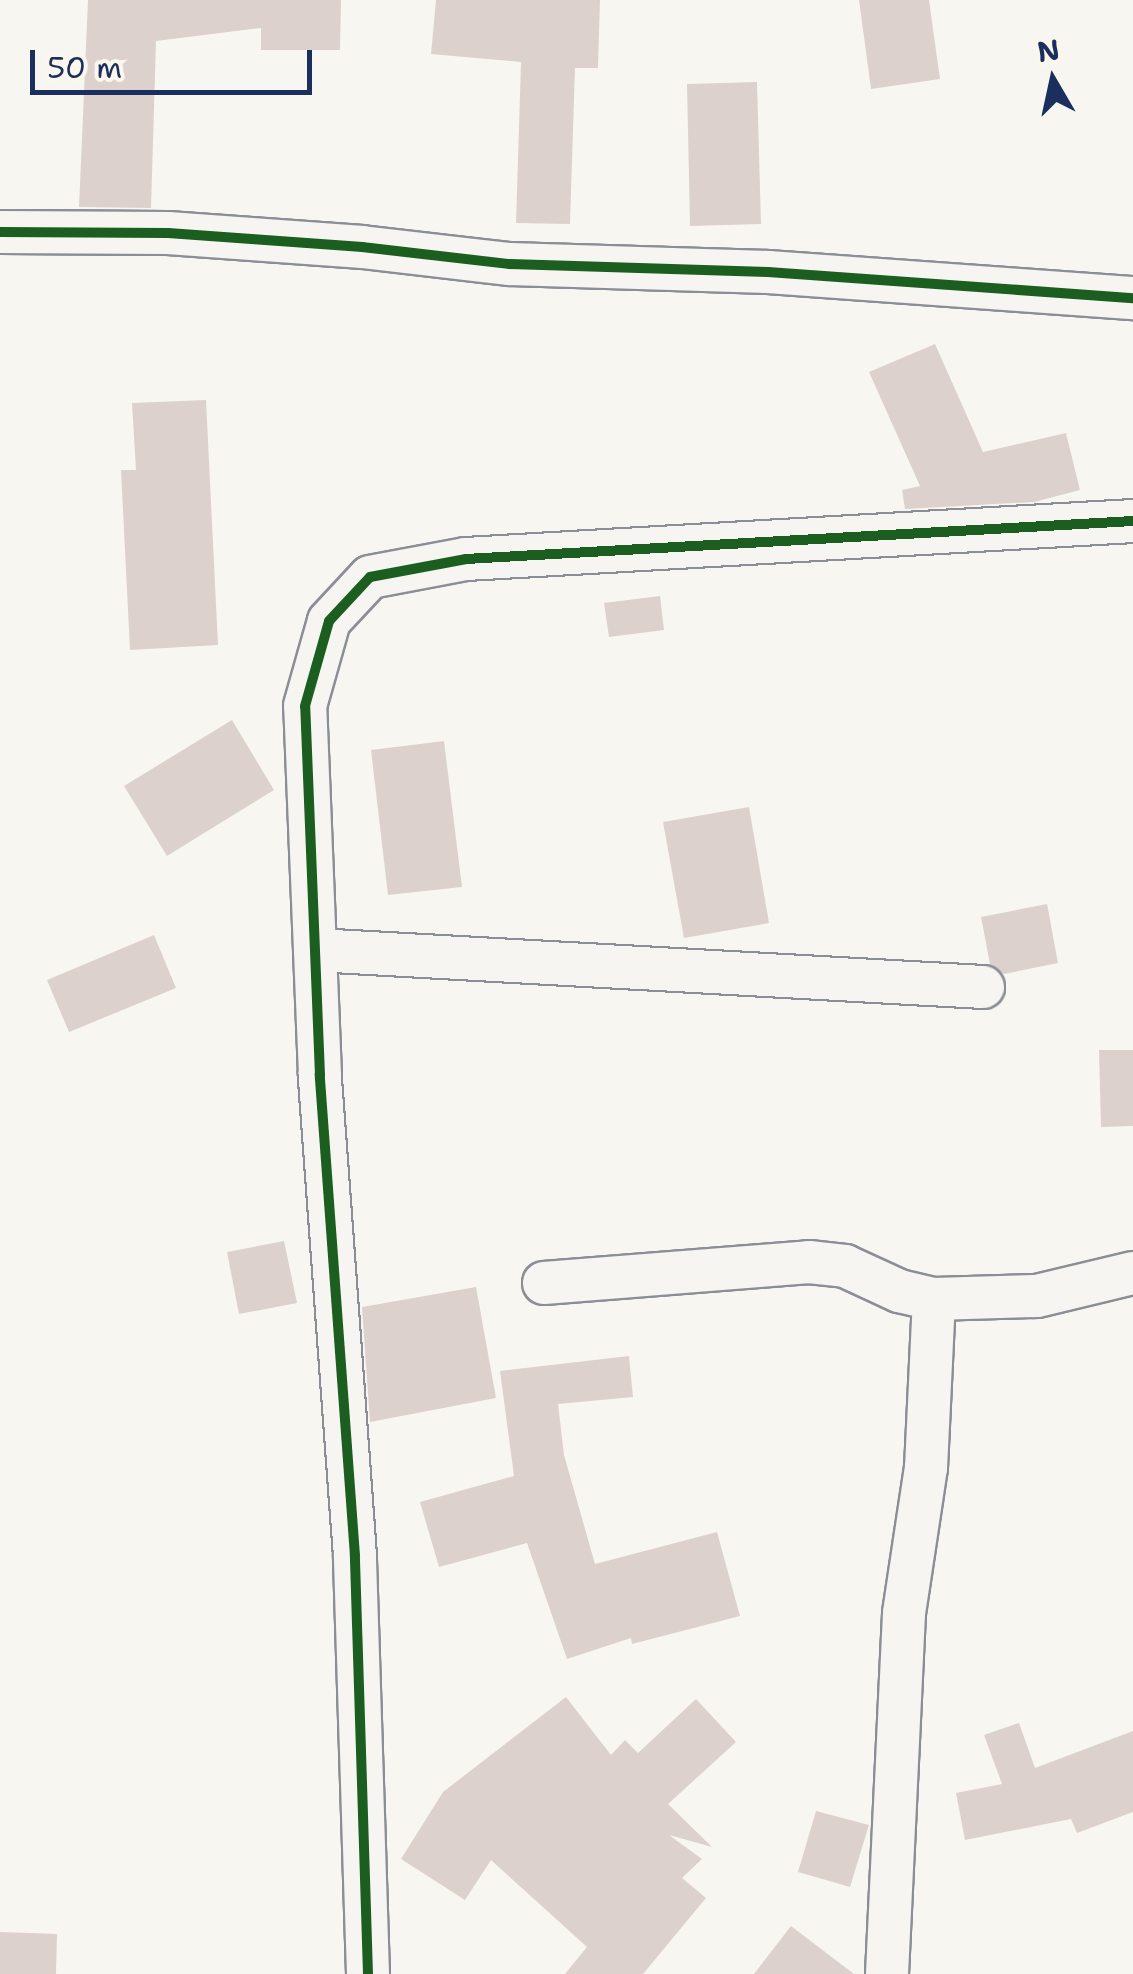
<!DOCTYPE html>
<style>
body{margin:0}
#map{position:relative;width:1133px;height:1974px;overflow:hidden;background:#f8f6f0;font-family:"Shantell Sans",sans-serif}
div>[style]{position:absolute}
.building>*{inset:0;background:#ddd1cd}
.roads{filter:drop-shadow(2px 0 #8b8e94) drop-shadow(-2px 0 #8b8e94) drop-shadow(0 2px #8b8e94) drop-shadow(0 -2px #8b8e94)}
.minor>*{height:42px;margin:-21px;padding:0 21px;transform-origin:21px;border-radius:21px;background:#f6f5f1}
.cycleway>*{height:10px;margin:-5px;padding:0 5px;transform-origin:5px;border-radius:5px;background:#1b5e20}
span{translate:-50% -50%;white-space:nowrap;text-align:center;line-height:1.15;-webkit-text-stroke:9px #fbf7ec;paint-order:stroke}
.north{position:absolute;left:1003px;top:30px;width:100px;height:100px;-webkit-text-stroke:8px #fbf7ec;paint-order:stroke;rotate:351deg;font-size:28px;font-weight:700;line-height:40px;text-align:center;color:#1b2f5e}
.north::after{content:'';display:block;margin:auto;width:35px;height:45px;background:#1b2f5e;clip-path:polygon(50% 0,100% 100%,50% 72%,0 100%)}
.scale{position:absolute;left:30px;top:50px;width:282px;height:45px;box-sizing:border-box;border:5px solid #1b2f5e;border-top:0;padding-left:12px;font-size:30px;line-height:35px;white-space:nowrap;color:#1b2f5e;-webkit-text-stroke:8px #fbf7ec;paint-order:stroke}
</style>
<div id="map">
<div class="building">
<i style="clip-path:polygon(88px 0,341px 0,340px 50px,261px 50px,261px 28px,156px 41px,151px 208px,79px 207px)"></i>
<i style="clip-path:polygon(436px 0,600px 0,598px 68px,575px 68px,570px 224px,516px 223px,521px 62px,431px 54px)"></i>
<i style="clip-path:polygon(859px 0,929px 0,940px 79px,871px 89px)"></i>
<i style="clip-path:polygon(757px 82px,761px 224px,690px 226px,687px 84px)"></i>
<i style="clip-path:polygon(935px 344px,983px 452px,1066px 433px,1080px 490px,1034px 502px,905px 509px,902px 490px,920px 486px,869px 372px)"></i>
<i style="clip-path:polygon(206px 400px,218px 645px,130px 650px,121px 470px,136px 470px,132px 403px)"></i>
<i style="clip-path:polygon(660px 596px,664px 630px,609px 637px,604px 603px)"></i>
<i style="clip-path:polygon(232px 720px,274px 790px,167px 856px,124px 786px)"></i>
<i style="clip-path:polygon(444px 741px,462px 887px,388px 895px,371px 750px)"></i>
<i style="clip-path:polygon(749px 807px,769px 923px,684px 938px,663px 822px)"></i>
<i style="clip-path:polygon(1047px 904px,1058px 963px,1004px 974px,990px 964px,981px 917px)"></i>
<i style="clip-path:polygon(154px 935px,176px 988px,69px 1032px,47px 980px)"></i>
<i style="clip-path:polygon(1099px 1050px,1133px 1050px,1133px 1126px,1101px 1127px)"></i>
<i style="clip-path:polygon(284px 1241px,297px 1303px,239px 1314px,227px 1252px)"></i>
<i style="clip-path:polygon(476px 1287px,496px 1398px,370px 1422px,362px 1307px)"></i>
<i style="clip-path:polygon(629px 1356px,633px 1397px,558px 1404px,564px 1455px,595px 1564px,717px 1532px,740px 1616px,632px 1644px,631px 1638px,567px 1659px,527px 1543px,439px 1567px,420px 1502px,514px 1476px,500px 1371px)"></i>
<i style="clip-path:polygon(566px 1697px,611px 1755px,625px 1740px,638px 1753px,696px 1699px,736px 1742px,668px 1804px,712px 1847px,669px 1835px,702px 1859px,682px 1878px,706px 1898px,643px 1974px,565px 1974px,587px 1947px,491px 1860px,465px 1900px,401px 1859px,443px 1792px)"></i>
<i style="clip-path:polygon(1019px 1723px,1035px 1768px,1133px 1731px,1133px 1812px,1077px 1833px,1071px 1819px,965px 1840px,956px 1793px,1002px 1784px,984px 1735px)"></i>
<i style="clip-path:polygon(816px 1811px,869px 1825px,850px 1887px,798px 1872px)"></i>
<i style="clip-path:polygon(791px 1926px,854px 1974px,754px 1974px)"></i>
<i style="clip-path:polygon(0 1932px,57px 1934px,56px 1974px,0 1974px)"></i>
</div>
<div class="roads">
<div class="minor">
<i style="left:0;top:232px;width:168px;rotate:0.3deg"></i>
<i style="left:168px;top:233px;width:195px;rotate:4.1deg"></i>
<i style="left:362px;top:247px;width:149px;rotate:6.6deg"></i>
<i style="left:510px;top:264px;width:258px;rotate:1.8deg"></i>
<i style="left:768px;top:272px;width:366px;rotate:4.1deg"></i>
<i style="left:315px;top:950px;width:669px;rotate:3.17deg"></i>
<i style="left:544px;top:1283px;width:266px;rotate:-4.5deg"></i>
<i style="left:809px;top:1262px;width:36px;rotate:6deg"></i>
<i style="left:845px;top:1266px;width:60px;rotate:24.8deg"></i>
<i style="left:899px;top:1291px;width:36px;rotate:13deg"></i>
<i style="left:934px;top:1299px;width:103px;rotate:-1.7deg"></i>
<i style="left:1037px;top:1296px;width:99px;rotate:-13.5deg"></i>
<i style="left:368px;top:1974px;width:418px;rotate:-91.8deg"></i>
<i style="left:355px;top:1556px;width:482px;rotate:-94.2deg"></i>
<i style="left:320px;top:1075px;width:369px;rotate:-92.3deg"></i>
<i style="left:305px;top:706px;width:88px;rotate:-74.2deg"></i>
<i style="left:329px;top:621px;width:60px;rotate:-47deg"></i>
<i style="left:370px;top:577px;width:98px;rotate:-10.6deg"></i>
<i style="left:466px;top:559px;width:668px;rotate:-3.26deg"></i>
<i style="left:887px;top:1974px;width:361px;rotate:-87.3deg"></i>
<i style="left:904px;top:1613px;width:147px;rotate:-81.4deg"></i>
<i style="left:926px;top:1468px;width:169px;rotate:-87.3deg"></i>
</div>
</div>
<div class="cycleway">
<i style="left:0;top:232px;width:168px;rotate:0.3deg"></i>
<i style="left:168px;top:233px;width:195px;rotate:4.1deg"></i>
<i style="left:362px;top:247px;width:149px;rotate:6.6deg"></i>
<i style="left:510px;top:264px;width:258px;rotate:1.8deg"></i>
<i style="left:768px;top:272px;width:366px;rotate:4.1deg"></i>
<i style="left:368px;top:1974px;width:418px;rotate:-91.8deg"></i>
<i style="left:355px;top:1556px;width:482px;rotate:-94.2deg"></i>
<i style="left:320px;top:1075px;width:369px;rotate:-92.3deg"></i>
<i style="left:305px;top:706px;width:88px;rotate:-74.2deg"></i>
<i style="left:329px;top:621px;width:60px;rotate:-47deg"></i>
<i style="left:370px;top:577px;width:98px;rotate:-10.6deg"></i>
<i style="left:466px;top:559px;width:668px;rotate:-3.26deg"></i>
</div>
<div class="north">N</div>
<div class="scale">50 m</div>
</div>
